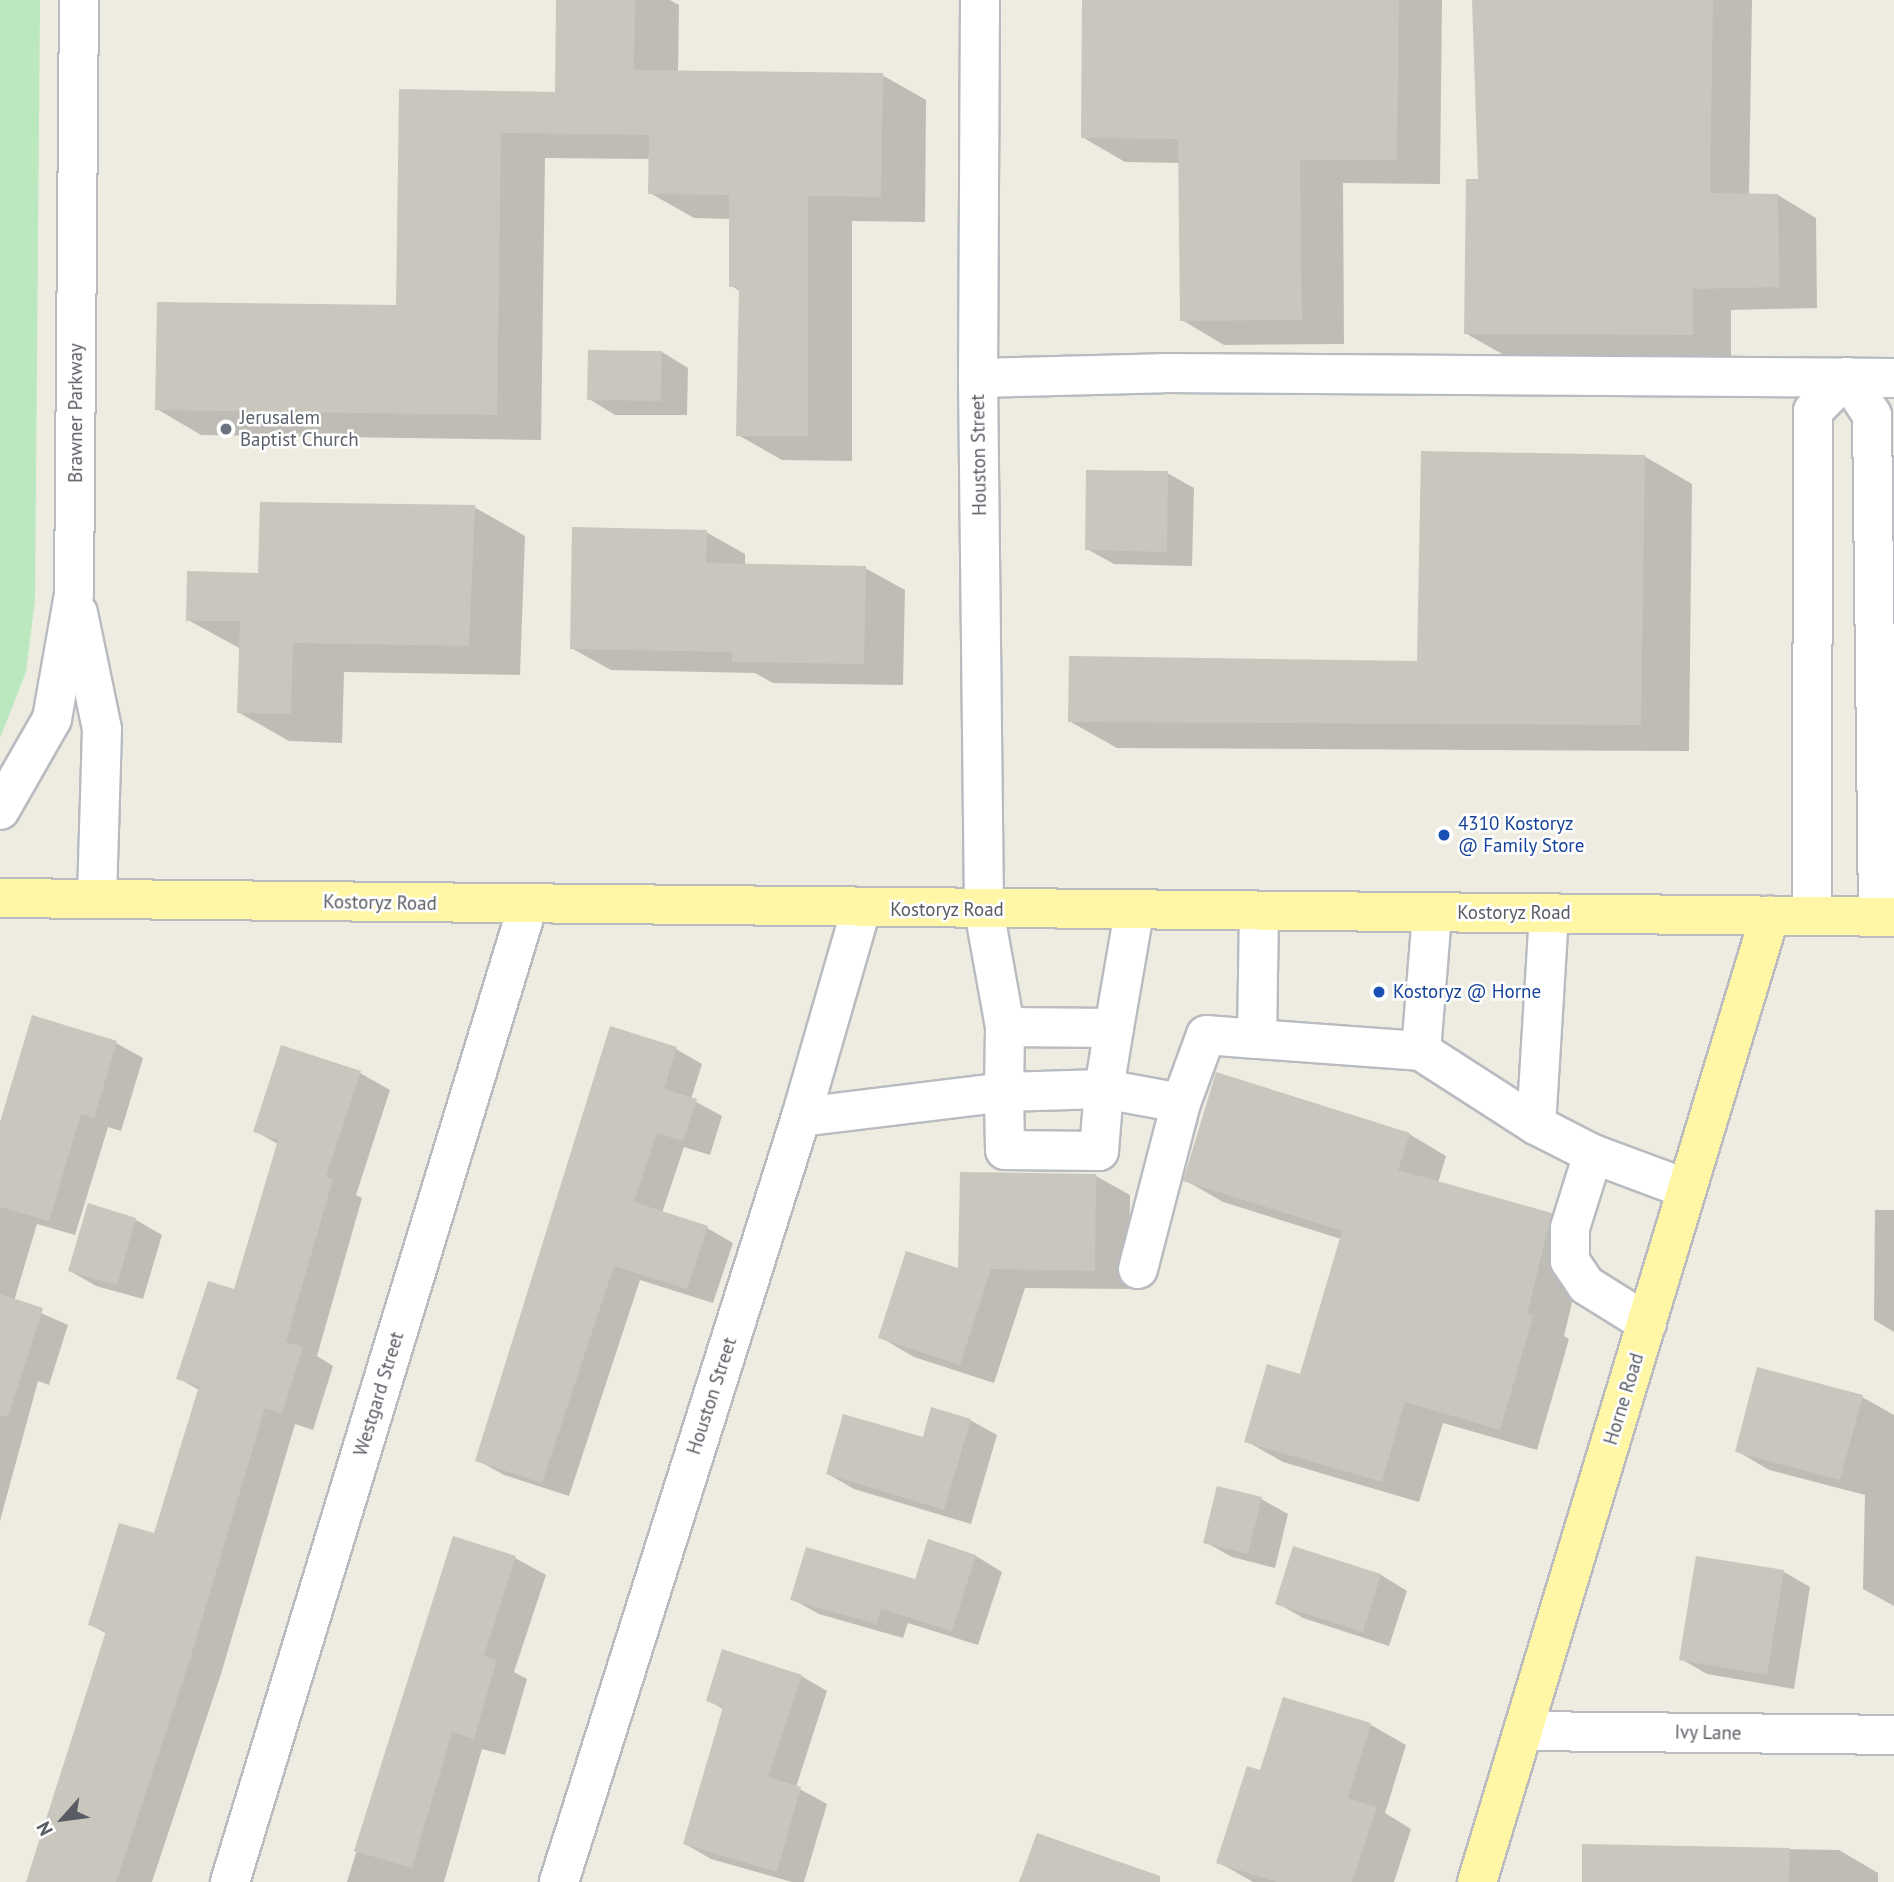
<!DOCTYPE html>
<style>
body{margin:0}
#map{position:relative;width:1894px;height:1882px;overflow:hidden;background:#eeece1;font-family:"PT Sans",sans-serif}
div>[style]{position:absolute}
.green>*{inset:0;background:#bbe8be}
.shadow>*{inset:0;background:#0003}
.building>*{inset:0;background:#c9c6be}
.roads{filter:drop-shadow(2px 0 #b9bbc1) drop-shadow(-2px 0 #b9bbc1) drop-shadow(0 2px #b9bbc1) drop-shadow(0 -2px #b9bbc1)}
.minor>*{height:38px;margin:-19px;padding:0 19px;transform-origin:19px;border-radius:19px;background:#fff}
.major>*{height:38px;margin:-19px;padding:0 19px;transform-origin:19px;border-radius:19px;background:#fff7a5}
.dots>*{width:19px;height:19px;translate:-50% -50%;box-sizing:border-box;border:4px solid #fff;border-radius:50%}
span{translate:-50% -50%;white-space:nowrap;text-align:center;line-height:1.15;-webkit-text-stroke:5px #fff;paint-order:stroke}
.street-label{font-size:19px;color:#595d63}
.worship-label{font-size:19px;color:#5b616d}
.left{translate:0 -50%;text-align:left}
.transit-label{font-size:19px;color:#164399}
.north{position:absolute;left:28px;top:1784px;width:70px;height:70px;-webkit-text-stroke:5px #fff;paint-order:stroke;rotate:242deg;font-size:19px;font-weight:700;line-height:28px;text-align:center;color:#595d63}
.north::after{content:'';display:block;margin:auto;width:24px;height:32px;background:#595d63;clip-path:polygon(50% 0,100% 100%,50% 72%,0 100%)}
</style>
<div id="map">
<div class="green">
<i style="clip-path:polygon(0 0,40px 0,35px 600px,26px 672px,0 738px)"></i>
</div>
<div class="shadow">
<i style="clip-path:polygon(558px 0,670px 0,679px 5px,678px 72px,882px 75px,926px 100px,925px 222px,852px 221px,852px 461px,782px 460px,738px 435px,740px 291px,731px 286px,731px 219px,694px 218px,650px 193px,651px 159px,545px 158px,541px 440px,201px 435px,157px 409px,398px 307px,401px 91px,556px 94px)"></i>
<i style="clip-path:polygon(1084px 0,1442px 0,1440px 184px,1343px 183px,1344px 344px,1224px 345px,1182px 320px,1180px 163px,1125px 162px,1082px 137px)"></i>
<i style="clip-path:polygon(1474px 0,1752px 0,1749px 195px,1778px 195px,1816px 218px,1817px 308px,1731px 310px,1731px 356px,1504px 355px,1465px 333px,1480px 181px)"></i>
<i style="clip-path:polygon(662px 352px,688px 368px,687px 415px,615px 415px,589px 399px)"></i>
<i style="clip-path:polygon(1644px 456px,1692px 484px,1689px 751px,1117px 748px,1069px 721px,1418px 663px)"></i>
<i style="clip-path:polygon(1167px 473px,1194px 488px,1192px 566px,1114px 564px,1087px 549px)"></i>
<i style="clip-path:polygon(474px 507px,525px 536px,520px 675px,344px 672px,342px 743px,289px 741px,238px 712px,241px 649px,188px 620px,259px 575px)"></i>
<i style="clip-path:polygon(706px 532px,745px 554px,745px 565px,865px 568px,905px 590px,903px 685px,773px 683px,755px 673px,611px 670px,571px 648px)"></i>
<i style="clip-path:polygon(33px 1017px,116px 1043px,143px 1058px,121px 1131px,108px 1127px,75px 1235px,37px 1224px,14px 1301px,68px 1325px,49px 1385px,38px 1381px,0 1521px,0 1128px)"></i>
<i style="clip-path:polygon(676px 1049px,702px 1064px,691px 1099px,722px 1116px,710px 1155px,684px 1147px,662px 1213px,707px 1228px,733px 1243px,713px 1303px,640px 1280px,569px 1496px,504px 1475px,477px 1460px)"></i>
<i style="clip-path:polygon(360px 1073px,390px 1090px,356px 1195px,362px 1198px,317px 1356px,333px 1366px,313px 1430px,295px 1424px,221px 1674px,152px 1882px,32px 1882px,107px 1634px,91px 1625px,155px 1535px,199px 1390px,178px 1378px,235px 1291px,278px 1144px,255px 1131px)"></i>
<i style="clip-path:polygon(1409px 1134px,1446px 1156px,1438px 1183px,1551px 1214px,1588px 1236px,1564px 1336px,1569px 1339px,1537px 1450px,1443px 1423px,1419px 1502px,1283px 1462px,1246px 1441px,1301px 1376px,1341px 1239px,1223px 1202px,1185px 1180px)"></i>
<i style="clip-path:polygon(1096px 1176px,1130px 1195px,1129px 1289px,1025px 1288px,994px 1383px,914px 1357px,880px 1337px,960px 1270px)"></i>
<i style="clip-path:polygon(89px 1206px,136px 1220px,162px 1235px,143px 1299px,96px 1286px,70px 1271px)"></i>
<i style="clip-path:polygon(1875px 1210px,1894px 1210px,1894px 1332px,1874px 1320px)"></i>
<i style="clip-path:polygon(1862px 1397px,1894px 1415px,1894px 1606px,1863px 1589px,1865px 1495px,1769px 1470px,1737px 1451px)"></i>
<i style="clip-path:polygon(970px 1420px,997px 1435px,971px 1524px,854px 1489px,828px 1474px)"></i>
<i style="clip-path:polygon(1261px 1499px,1288px 1514px,1275px 1568px,1232px 1557px,1205px 1542px)"></i>
<i style="clip-path:polygon(454px 1538px,515px 1558px,546px 1575px,514px 1672px,527px 1679px,505px 1755px,482px 1749px,444px 1882px,347px 1882px)"></i>
<i style="clip-path:polygon(929px 1541px,976px 1556px,1002px 1572px,978px 1645px,908px 1623px,903px 1638px,819px 1614px,792px 1599px,916px 1582px)"></i>
<i style="clip-path:polygon(1294px 1548px,1381px 1575px,1407px 1591px,1389px 1646px,1303px 1618px,1277px 1603px)"></i>
<i style="clip-path:polygon(1784px 1572px,1810px 1587px,1794px 1689px,1707px 1674px,1681px 1659px)"></i>
<i style="clip-path:polygon(801px 1676px,827px 1691px,796px 1787px,827px 1804px,804px 1882px,792px 1882px,711px 1859px,685px 1844px,724px 1710px,708px 1700px)"></i>
<i style="clip-path:polygon(1284px 1699px,1371px 1725px,1406px 1745px,1385px 1813px,1411px 1829px,1394px 1882px,1253px 1882px,1218px 1862px,1261px 1773px)"></i>
<i style="clip-path:polygon(1584px 1846px,1839px 1850px,1878px 1873px,1878px 1882px,1583px 1882px)"></i>
</div>
<div class="building">
<i style="clip-path:polygon(556px 0,635px 0,634px 70px,883px 73px,881px 197px,808px 196px,808px 436px,736px 436px,739px 287px,729px 287px,729px 195px,648px 194px,649px 135px,501px 133px,497px 415px,155px 410px,157px 302px,396px 305px,399px 89px,555px 92px)"></i>
<i style="clip-path:polygon(1082px 0,1399px 0,1397px 160px,1300px 160px,1302px 320px,1180px 321px,1178px 139px,1081px 138px)"></i>
<i style="clip-path:polygon(1472px 0,1713px 0,1710px 193px,1778px 194px,1779px 287px,1693px 289px,1693px 335px,1464px 334px,1466px 179px,1478px 179px)"></i>
<i style="clip-path:polygon(588px 350px,662px 351px,661px 401px,587px 400px)"></i>
<i style="clip-path:polygon(1421px 451px,1645px 455px,1641px 725px,1068px 722px,1069px 656px,1417px 661px)"></i>
<i style="clip-path:polygon(1086px 470px,1168px 471px,1167px 552px,1085px 550px)"></i>
<i style="clip-path:polygon(260px 502px,475px 505px,469px 646px,293px 643px,291px 714px,237px 713px,240px 621px,186px 621px,187px 571px,258px 573px)"></i>
<i style="clip-path:polygon(572px 527px,707px 530px,706px 563px,866px 566px,864px 664px,732px 662px,732px 652px,570px 649px)"></i>
<i style="clip-path:polygon(32px 1015px,117px 1041px,94px 1118px,81px 1114px,49px 1221px,0 1207px,0 1122px)"></i>
<i style="clip-path:polygon(610px 1026px,677px 1047px,664px 1089px,697px 1099px,683px 1141px,657px 1133px,634px 1202px,708px 1226px,687px 1289px,614px 1266px,542px 1483px,475px 1461px)"></i>
<i style="clip-path:polygon(281px 1045px,361px 1071px,326px 1177px,333px 1179px,286px 1342px,303px 1347px,282px 1414px,265px 1408px,191px 1656px,116px 1882px,26px 1882px,106px 1631px,88px 1625px,119px 1523px,154px 1533px,199px 1386px,176px 1379px,208px 1281px,234px 1289px,278px 1140px,253px 1132px)"></i>
<i style="clip-path:polygon(1216px 1072px,1410px 1133px,1398px 1170px,1552px 1213px,1527px 1314px,1533px 1316px,1500px 1430px,1405px 1402px,1382px 1482px,1244px 1442px,1267px 1364px,1300px 1374px,1342px 1231px,1183px 1181px)"></i>
<i style="clip-path:polygon(960px 1172px,1096px 1174px,1095px 1271px,991px 1269px,960px 1365px,878px 1338px,906px 1251px,958px 1268px)"></i>
<i style="clip-path:polygon(88px 1203px,136px 1218px,117px 1285px,68px 1271px)"></i>
<i style="clip-path:polygon(0 1294px,43px 1308px,8px 1417px,0 1415px)"></i>
<i style="clip-path:polygon(1757px 1367px,1863px 1395px,1840px 1480px,1735px 1452px)"></i>
<i style="clip-path:polygon(931px 1407px,971px 1419px,944px 1510px,826px 1474px,843px 1414px,923px 1437px)"></i>
<i style="clip-path:polygon(1217px 1486px,1262px 1497px,1248px 1554px,1203px 1543px)"></i>
<i style="clip-path:polygon(453px 1536px,516px 1556px,484px 1656px,497px 1660px,474px 1739px,452px 1732px,412px 1868px,354px 1851px)"></i>
<i style="clip-path:polygon(928px 1539px,976px 1555px,952px 1631px,881px 1609px,877px 1624px,790px 1600px,806px 1547px,915px 1579px)"></i>
<i style="clip-path:polygon(1293px 1546px,1381px 1574px,1363px 1632px,1275px 1604px)"></i>
<i style="clip-path:polygon(1696px 1556px,1784px 1570px,1767px 1675px,1679px 1660px)"></i>
<i style="clip-path:polygon(722px 1649px,802px 1675px,768px 1777px,801px 1787px,777px 1872px,683px 1844px,723px 1707px,706px 1701px)"></i>
<i style="clip-path:polygon(1283px 1697px,1371px 1723px,1348px 1798px,1377px 1807px,1352px 1882px,1277px 1882px,1216px 1863px,1247px 1766px,1260px 1770px)"></i>
<i style="clip-path:polygon(1037px 1833px,1160px 1876px,1160px 1882px,1019px 1882px)"></i>
<i style="clip-path:polygon(1582px 1844px,1790px 1848px,1789px 1882px,1582px 1882px)"></i>
</div>
<div class="roads">
<div class="minor">
<i style="left:980px;top:0;width:378px;rotate:90.3deg"></i>
<i style="left:978px;top:378px;width:532px;rotate:89.35deg"></i>
<i style="left:984px;top:910px;width:119px;rotate:79.8deg"></i>
<i style="left:1005px;top:1027px;width:109px;rotate:0.5deg"></i>
<i style="left:1114px;top:1028px;width:62px;rotate:99.3deg"></i>
<i style="left:1104px;top:1089px;width:78px;rotate:10.3deg"></i>
<i style="left:978px;top:378px;width:185px;rotate:-1.5deg"></i>
<i style="left:1163px;top:373px;width:731px;rotate:0.39deg"></i>
<i style="left:78px;top:613px;width:118px;rotate:78.3deg"></i>
<i style="left:102px;top:729px;width:169px;rotate:91.7deg"></i>
<i style="left:0;top:810px;width:105px;rotate:-60.3deg"></i>
<i style="left:52px;top:719px;width:127px;rotate:-80deg"></i>
<i style="left:74px;top:594px;width:594px;rotate:-89.52deg"></i>
<i style="left:1259px;top:912px;width:127px;rotate:90.9deg"></i>
<i style="left:1257px;top:1039px;width:164px;rotate:4.2deg"></i>
<i style="left:1421px;top:1051px;width:137px;rotate:32.8deg"></i>
<i style="left:1549px;top:914px;width:211px;rotate:93.5deg"></i>
<i style="left:1536px;top:1125px;width:64px;rotate:27deg"></i>
<i style="left:1593px;top:1154px;width:100px;rotate:20.4deg"></i>
<i style="left:1812px;top:916px;width:505px;rotate:-89.89deg"></i>
<i style="left:1813px;top:411px;width:48px;rotate:-45deg"></i>
<i style="left:1847px;top:377px;width:45px;rotate:56.7deg"></i>
<i style="left:1872px;top:415px;width:501px;rotate:89.31deg"></i>
<i style="left:1114px;top:1028px;width:118px;rotate:-80.2deg"></i>
<i style="left:1421px;top:1051px;width:138px;rotate:-85.4deg"></i>
<i style="left:801px;top:1117px;width:205px;rotate:-7deg"></i>
<i style="left:1004px;top:1092px;width:100px;rotate:-1.7deg"></i>
<i style="left:1104px;top:1089px;width:62px;rotate:94.6deg"></i>
<i style="left:1099px;top:1151px;width:94px;rotate:-179.4deg"></i>
<i style="left:1005px;top:1150px;width:58px;rotate:-91deg"></i>
<i style="left:1004px;top:1092px;width:65px;rotate:-89.1deg"></i>
<i style="left:1593px;top:1154px;width:77px;rotate:107.3deg"></i>
<i style="left:1570px;top:1228px;width:33px;rotate:90deg"></i>
<i style="left:1570px;top:1261px;width:29px;rotate:56deg"></i>
<i style="left:1586px;top:1285px;width:72px;rotate:31.9deg"></i>
<i style="left:1138px;top:1269px;width:171px;rotate:-75.5deg"></i>
<i style="left:1181px;top:1103px;width:72px;rotate:-69.8deg"></i>
<i style="left:1206px;top:1035px;width:51px;rotate:4.5deg"></i>
<i style="left:1523px;top:1731px;width:371px;rotate:0.6deg"></i>
<i style="left:230px;top:1882px;width:1021px;rotate:-73.04deg"></i>
<i style="left:559px;top:1882px;width:802px;rotate:-72.45deg"></i>
<i style="left:801px;top:1117px;width:216px;rotate:-73.9deg"></i>
</div>
<div class="major">
<i style="left:0;top:898px;width:1894px;rotate:0.57deg"></i>
<i style="left:1477px;top:1882px;width:1010px;rotate:-73.14deg"></i>
</div>
</div>
<div class="dots">
<i style="left:226px;top:429px;background:#6b7280"></i>
<i style="left:1444px;top:835px;background:#1a4fb4"></i>
<i style="left:1379px;top:992px;background:#1a4fb4"></i>
</div>
<div class="street-label">
<span style="left:76px;top:413px;rotate:-90deg">Brawner Parkway</span>
<span style="left:979px;top:455px;rotate:-91deg">Houston Street</span>
<span style="left:380px;top:903px;rotate:1deg">Kostoryz Road</span>
<span style="left:947px;top:910px">Kostoryz Road</span>
<span style="left:1514px;top:913px">Kostoryz Road</span>
<span style="left:379px;top:1394px;rotate:-73deg">Westgard Street</span>
<span style="left:712px;top:1396px;rotate:-72deg">Houston Street</span>
<span style="left:1624px;top:1399px;rotate:-73deg">Horne Road</span>
<span style="left:1708px;top:1733px;rotate:1deg">Ivy Lane</span>
</div>
<div class="worship-label">
<span class="left" style="left:240px;top:429px">Jerusalem<br>Baptist Church</span>
</div>
<div class="transit-label">
<span class="left" style="left:1458px;top:835px">4310 Kostoryz<br>@ Family Store</span>
<span class="left" style="left:1393px;top:992px">Kostoryz @ Horne</span>
</div>
<div class="north">N</div>
</div>
